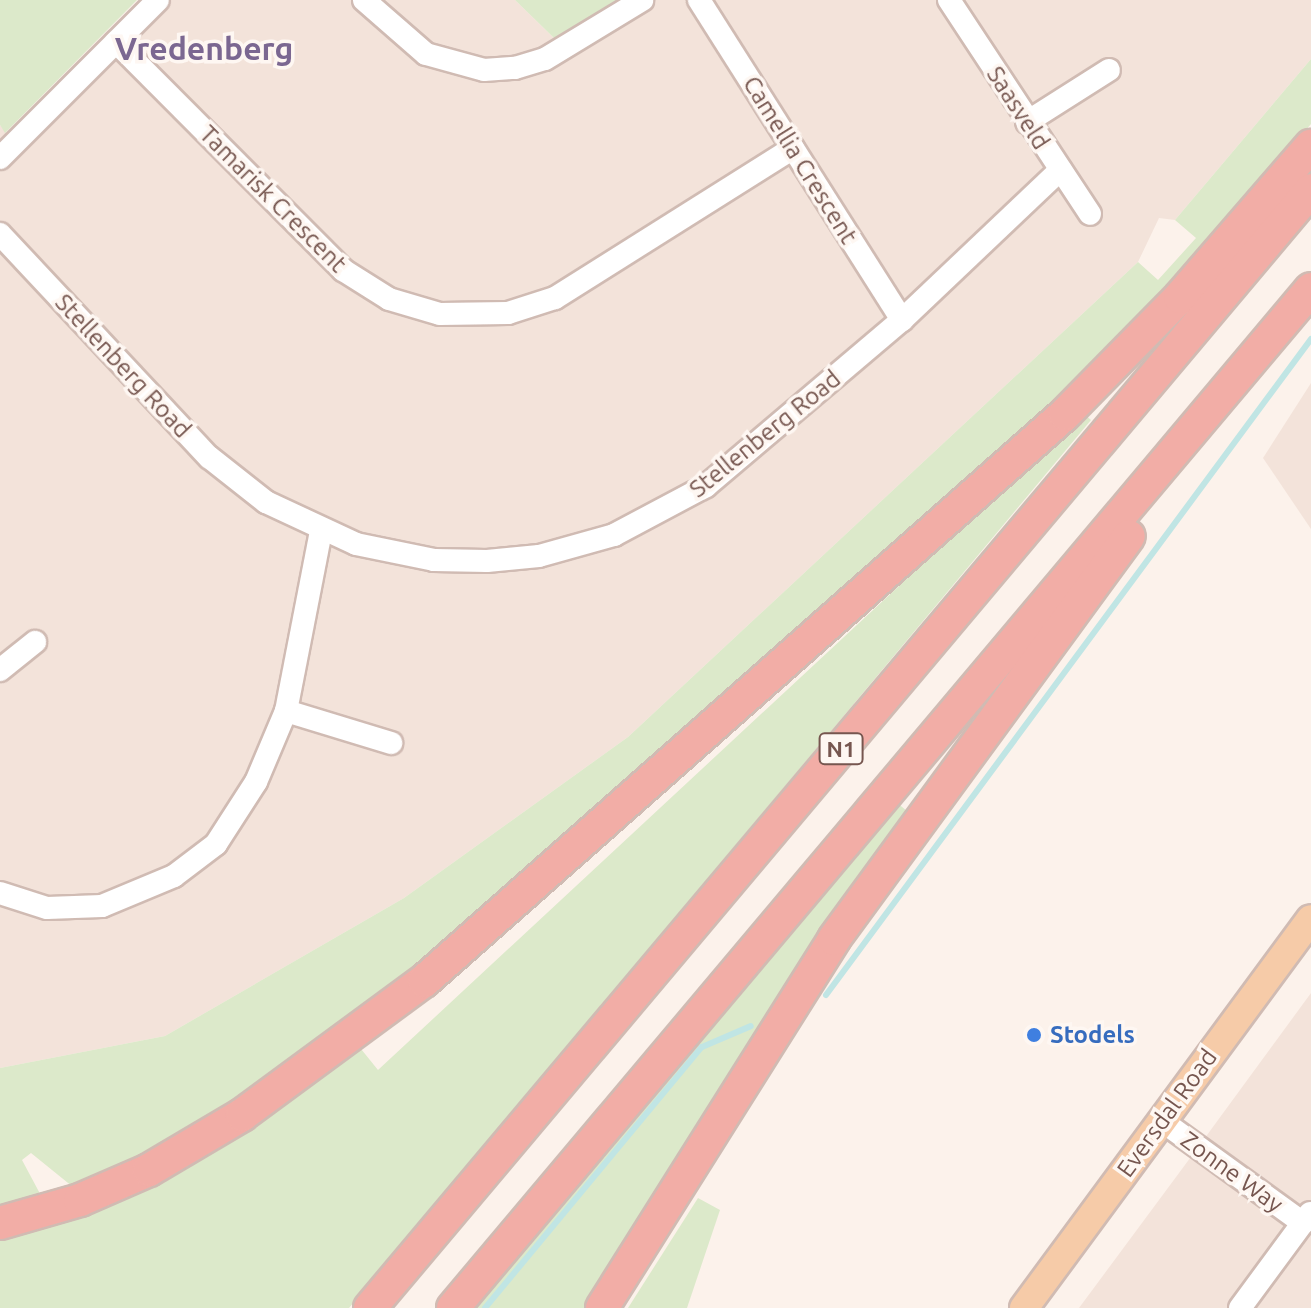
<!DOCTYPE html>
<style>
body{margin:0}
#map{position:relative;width:1311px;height:1308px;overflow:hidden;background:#fcf2eb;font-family:Ubuntu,sans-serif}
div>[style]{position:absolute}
.residential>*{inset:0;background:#f3e3da}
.green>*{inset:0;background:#dce9ca}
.stream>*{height:6px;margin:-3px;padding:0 3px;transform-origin:3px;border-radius:3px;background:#c0e5e4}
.roads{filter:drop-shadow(2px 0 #d0bbb3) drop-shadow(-2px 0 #d0bbb3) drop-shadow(0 2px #d0bbb3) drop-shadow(0 -2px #d0bbb3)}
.minor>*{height:22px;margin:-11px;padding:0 11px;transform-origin:11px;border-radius:11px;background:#fff}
.major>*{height:28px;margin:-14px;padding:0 14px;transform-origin:14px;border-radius:14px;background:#f6cba8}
.highway>*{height:32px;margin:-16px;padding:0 16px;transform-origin:16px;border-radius:16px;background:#f2ada6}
.dots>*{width:22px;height:22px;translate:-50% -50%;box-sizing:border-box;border:4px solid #fef7f2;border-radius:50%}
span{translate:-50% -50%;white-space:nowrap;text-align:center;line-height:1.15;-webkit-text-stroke:7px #fef7f2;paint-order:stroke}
.shield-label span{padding:2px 6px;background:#fef7f2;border:2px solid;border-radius:6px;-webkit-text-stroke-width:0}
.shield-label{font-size:22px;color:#76564f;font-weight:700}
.street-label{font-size:24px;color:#76564f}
.shop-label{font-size:24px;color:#366cbe;font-weight:700}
.left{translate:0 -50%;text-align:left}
.district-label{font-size:32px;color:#7b6791;font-weight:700}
</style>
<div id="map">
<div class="residential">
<i style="clip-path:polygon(155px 0,515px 0,564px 48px,640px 0,1311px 0,1311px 59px,1175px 220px,1159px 218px,1138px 262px,628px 737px,404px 898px,165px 1036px,0 1068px,0 125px,13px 142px)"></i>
<i style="clip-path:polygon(1311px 383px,1311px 529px,1263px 458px)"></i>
<i style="clip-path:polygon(1311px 993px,1311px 1308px,1079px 1308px,1199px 1146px)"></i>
</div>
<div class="green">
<i style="clip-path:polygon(0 0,137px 0,5px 133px,0 125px)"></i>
<i style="clip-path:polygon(515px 0,620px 0,556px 40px)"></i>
<i style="clip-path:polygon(1311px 59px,1311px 124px,1161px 296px,1071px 389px,457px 938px,253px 1092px,177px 1140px,73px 1187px,31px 1153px,22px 1160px,53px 1218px,357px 1044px,378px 1070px,1084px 414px,1091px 420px,349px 1308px,0 1308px,0 1068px,165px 1036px,404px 898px,628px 737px,1138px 262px,1158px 280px,1196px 238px,1175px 220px)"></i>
<i style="clip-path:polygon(896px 802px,907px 811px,814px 943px,587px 1308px,476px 1308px)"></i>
<i style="clip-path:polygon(698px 1198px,720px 1210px,687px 1308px,628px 1308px)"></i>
</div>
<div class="stream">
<i style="left:826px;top:995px;width:816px;rotate:-53.52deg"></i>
<i style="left:485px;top:1308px;width:339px;rotate:-50.3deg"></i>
<i style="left:702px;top:1047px;width:53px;rotate:-23.2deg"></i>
</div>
<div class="roads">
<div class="minor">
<i style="left:364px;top:0;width:82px;rotate:41.1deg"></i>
<i style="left:426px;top:54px;width:60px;rotate:15.4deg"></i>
<i style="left:484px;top:70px;width:31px;rotate:-4deg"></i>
<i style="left:515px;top:68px;width:31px;rotate:-17deg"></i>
<i style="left:545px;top:59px;width:114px;rotate:-31.3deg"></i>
<i style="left:699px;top:0;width:379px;rotate:57.6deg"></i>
<i style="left:949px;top:0;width:256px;rotate:56.6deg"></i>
<i style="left:116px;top:42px;width:322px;rotate:45.1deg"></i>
<i style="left:343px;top:270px;width:54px;rotate:32.2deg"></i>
<i style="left:389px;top:299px;width:53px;rotate:16.4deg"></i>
<i style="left:440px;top:314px;width:68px;rotate:-0.8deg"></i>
<i style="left:508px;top:313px;width:49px;rotate:-17.7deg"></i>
<i style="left:555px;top:298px;width:281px;rotate:-32.2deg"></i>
<i style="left:1027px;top:122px;width:97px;rotate:-32.4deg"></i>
<i style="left:0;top:158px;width:223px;rotate:-45deg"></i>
<i style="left:0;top:234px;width:306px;rotate:46.9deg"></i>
<i style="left:209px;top:457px;width:73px;rotate:38.3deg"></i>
<i style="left:266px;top:502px;width:99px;rotate:25deg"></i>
<i style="left:356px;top:544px;width:80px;rotate:11.6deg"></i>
<i style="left:434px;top:560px;width:53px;rotate:1.1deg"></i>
<i style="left:487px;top:561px;width:52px;rotate:-5.5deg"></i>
<i style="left:539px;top:556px;width:78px;rotate:-15.6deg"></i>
<i style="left:614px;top:535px;width:104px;rotate:-28deg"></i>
<i style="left:706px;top:486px;width:257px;rotate:-40.3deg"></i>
<i style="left:902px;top:320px;width:218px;rotate:-43.5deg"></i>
<i style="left:0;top:670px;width:45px;rotate:-38.7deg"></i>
<i style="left:286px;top:711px;width:110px;rotate:16.9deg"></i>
<i style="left:0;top:893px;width:49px;rotate:17.7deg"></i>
<i style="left:47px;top:908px;width:55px;rotate:-2.1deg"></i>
<i style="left:102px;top:906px;width:78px;rotate:-22.6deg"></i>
<i style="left:174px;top:876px;width:53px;rotate:-37.3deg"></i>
<i style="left:216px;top:844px;width:74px;rotate:-57.2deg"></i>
<i style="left:256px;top:782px;width:77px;rotate:-67.1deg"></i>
<i style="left:286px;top:711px;width:183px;rotate:-79deg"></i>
<i style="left:1162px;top:1121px;width:174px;rotate:35.9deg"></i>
<i style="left:1240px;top:1308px;width:118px;rotate:-53.6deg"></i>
</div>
<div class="major">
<i style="left:1024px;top:1308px;width:483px;rotate:-53.6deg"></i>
</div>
<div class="highway">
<i style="left:0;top:1223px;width:83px;rotate:-16deg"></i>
<i style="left:80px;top:1200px;width:75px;rotate:-23.5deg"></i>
<i style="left:149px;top:1170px;width:108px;rotate:-30.6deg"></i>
<i style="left:242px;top:1115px;width:226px;rotate:-36.4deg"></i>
<i style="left:424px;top:981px;width:856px;rotate:-41.49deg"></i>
<i style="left:1065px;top:414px;width:164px;rotate:-45.5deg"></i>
<i style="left:1180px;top:297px;width:200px;rotate:-49.1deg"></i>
<i style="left:370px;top:1308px;width:1461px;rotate:-49.91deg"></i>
<i style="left:453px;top:1308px;width:1332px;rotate:-49.9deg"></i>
<i style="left:602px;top:1308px;width:436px;rotate:-57.8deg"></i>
<i style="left:834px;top:939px;width:499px;rotate:-53.8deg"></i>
</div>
</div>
<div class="dots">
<i style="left:1034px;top:1035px;background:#3f7fe0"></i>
</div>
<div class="shield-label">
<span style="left:841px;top:749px">N1</span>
</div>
<div class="street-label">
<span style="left:1018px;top:108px;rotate:57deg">Saasveld</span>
<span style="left:800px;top:160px;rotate:58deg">Camellia Crescent</span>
<span style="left:273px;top:199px;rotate:45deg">Tamarisk Crescent</span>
<span style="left:123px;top:366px;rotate:47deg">Stellenberg Road</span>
<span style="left:765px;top:434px;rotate:-39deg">Stellenberg Road</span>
<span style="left:1167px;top:1113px;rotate:-54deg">Eversdal Road</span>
<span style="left:1232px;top:1172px;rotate:36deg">Zonne Way</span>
</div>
<div class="shop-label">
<span class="left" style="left:1050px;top:1035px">Stodels</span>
</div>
<div class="district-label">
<span style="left:204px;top:48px">Vredenberg</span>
</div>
</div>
